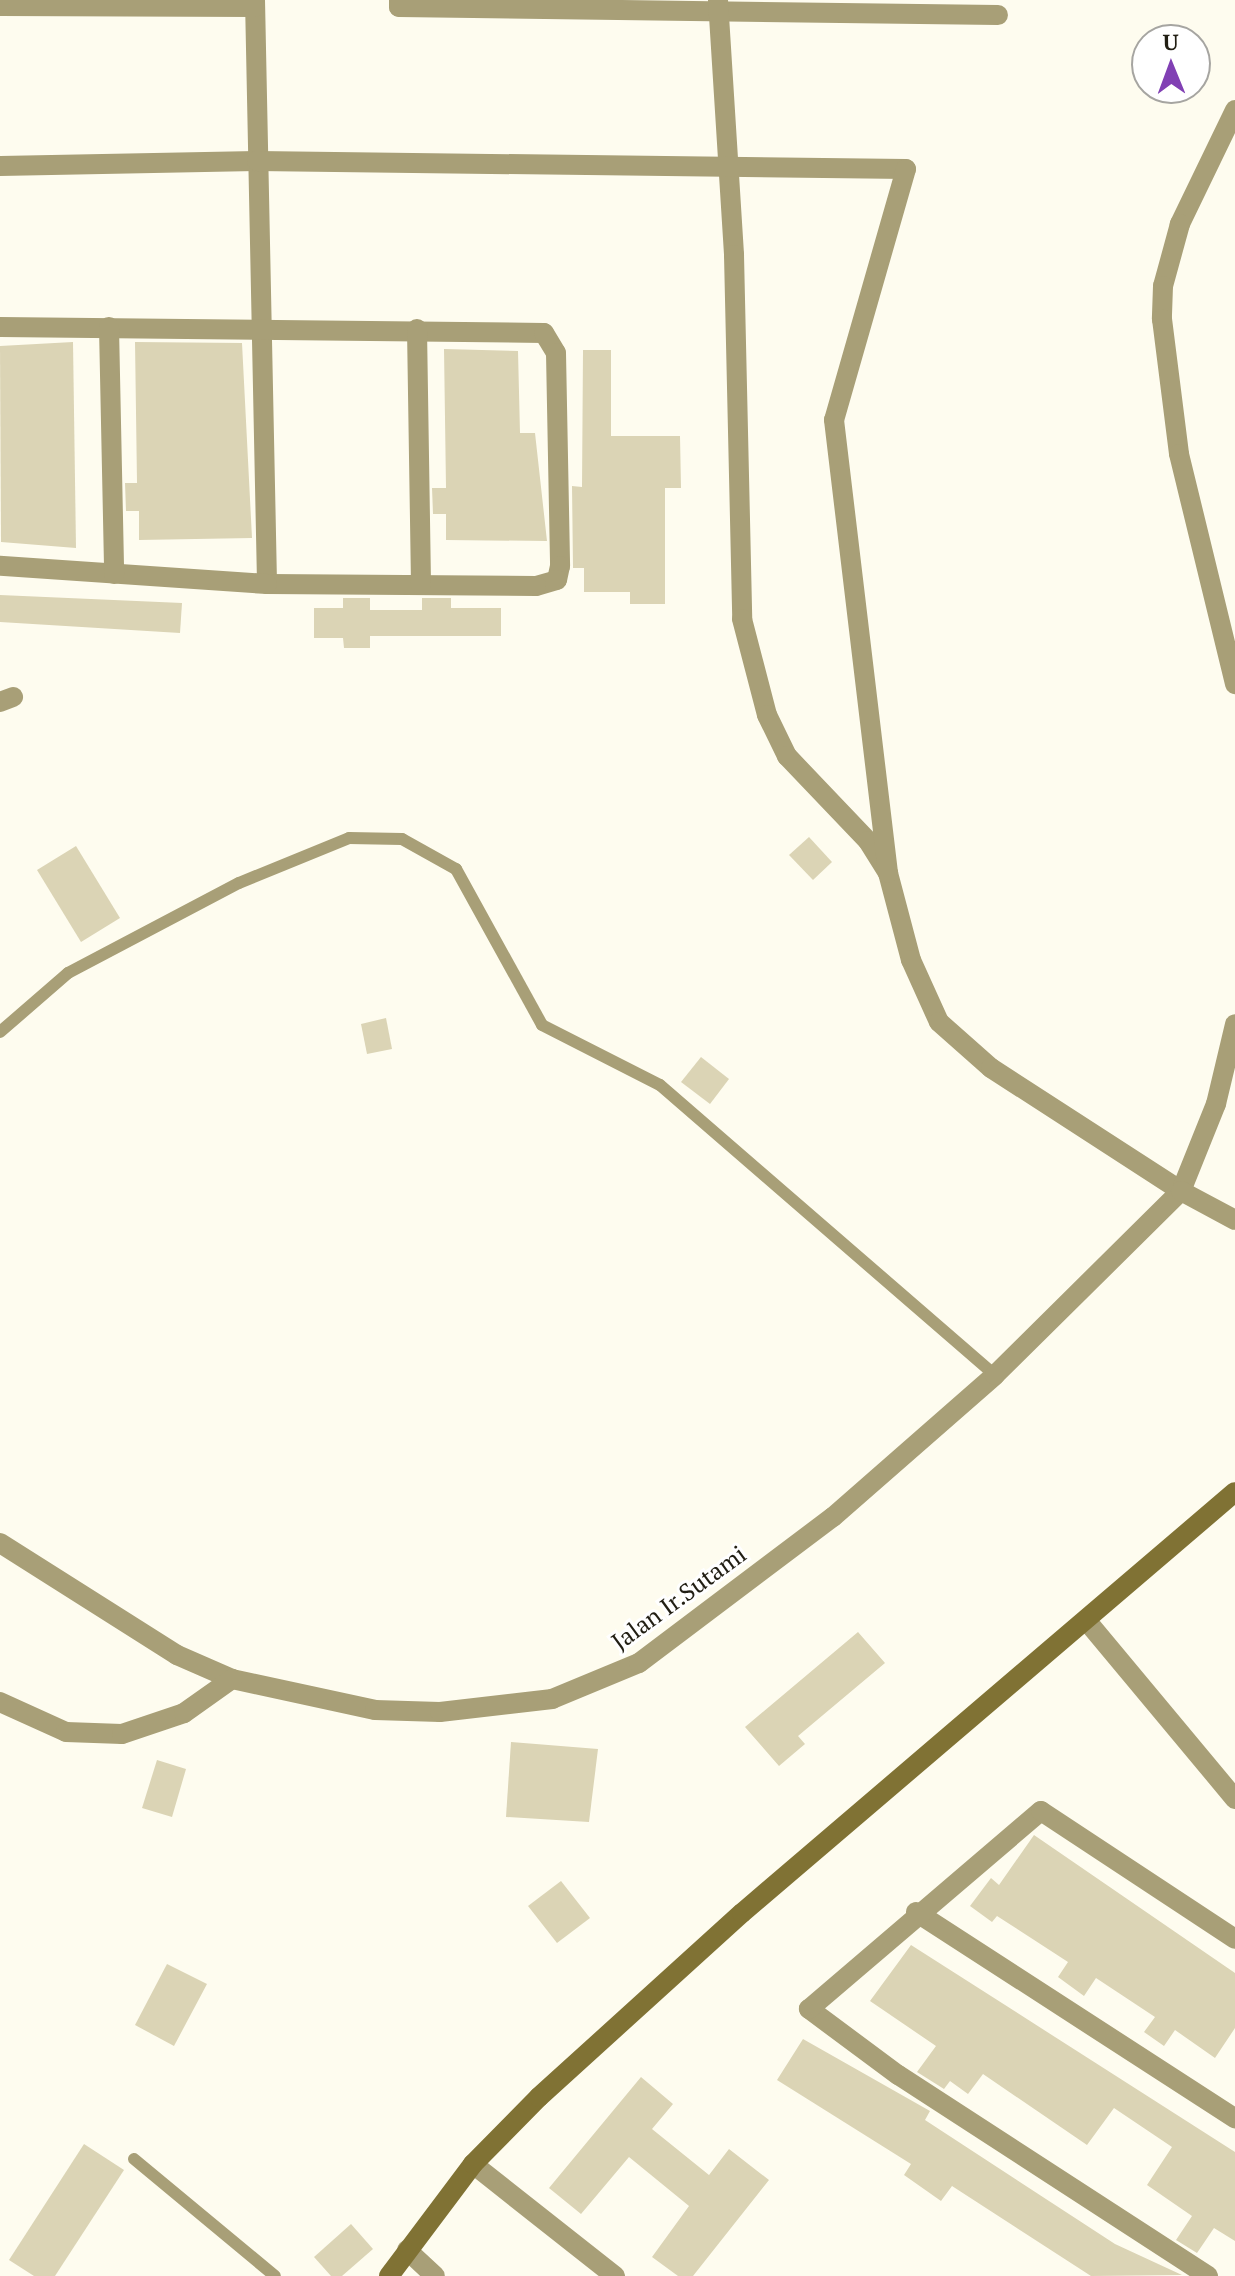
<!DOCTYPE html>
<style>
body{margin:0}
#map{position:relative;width:1235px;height:2276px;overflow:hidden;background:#fefcef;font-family:"PT Serif",serif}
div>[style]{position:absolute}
.building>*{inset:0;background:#dbd4b5}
.lane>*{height:12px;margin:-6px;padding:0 6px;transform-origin:6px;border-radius:6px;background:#a89f77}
.street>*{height:20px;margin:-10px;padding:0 10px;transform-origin:10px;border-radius:10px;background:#a89f77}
.secondary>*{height:20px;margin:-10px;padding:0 10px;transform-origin:10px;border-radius:10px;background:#807234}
span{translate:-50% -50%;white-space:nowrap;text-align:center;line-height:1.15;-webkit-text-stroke:6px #fff;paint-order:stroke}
.street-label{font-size:24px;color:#211e13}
.north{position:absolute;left:1131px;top:24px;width:80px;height:80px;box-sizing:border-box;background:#fff;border:2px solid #a6a5a1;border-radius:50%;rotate:359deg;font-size:22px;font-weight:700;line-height:32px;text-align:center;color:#211e13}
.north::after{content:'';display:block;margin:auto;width:28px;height:36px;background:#8140b4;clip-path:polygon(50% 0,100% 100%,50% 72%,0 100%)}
</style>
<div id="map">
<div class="building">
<i style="clip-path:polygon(73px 342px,76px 548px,1px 542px,0 346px)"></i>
<i style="clip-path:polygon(135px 342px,242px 343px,252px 538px,139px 540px,139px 511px,126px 511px,125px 483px,137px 483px)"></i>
<i style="clip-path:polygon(444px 349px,518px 351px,520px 433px,535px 433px,547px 541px,446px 540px,446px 514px,433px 514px,432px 488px,446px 488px)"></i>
<i style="clip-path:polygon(583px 350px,611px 350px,611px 436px,680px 436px,681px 488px,665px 488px,665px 604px,630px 604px,630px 592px,584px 592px,584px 568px,573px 568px,572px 486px,582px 487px)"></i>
<i style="clip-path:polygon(0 595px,182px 603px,180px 633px,0 622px)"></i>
<i style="clip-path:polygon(343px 598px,370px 598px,370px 610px,422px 610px,422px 598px,451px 598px,451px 608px,501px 608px,501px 636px,370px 636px,370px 648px,344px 648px,343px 638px,314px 638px,314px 608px,343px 608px)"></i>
<i style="clip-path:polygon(809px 837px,832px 862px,813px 880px,789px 855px)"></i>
<i style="clip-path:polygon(76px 846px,120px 918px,81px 942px,37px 870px)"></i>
<i style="clip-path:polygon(386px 1018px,392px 1049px,367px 1054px,361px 1024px)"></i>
<i style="clip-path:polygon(701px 1057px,729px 1079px,710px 1104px,681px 1082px)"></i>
<i style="clip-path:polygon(858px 1632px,885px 1663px,798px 1736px,805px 1744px,779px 1766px,745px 1727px)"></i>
<i style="clip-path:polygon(511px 1742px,598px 1749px,589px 1822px,506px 1817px)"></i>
<i style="clip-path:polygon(157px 1760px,186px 1769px,172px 1817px,142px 1808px)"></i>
<i style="clip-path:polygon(1034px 1835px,1235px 1973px,1235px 2028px,1215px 2058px,1175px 2030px,1164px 2046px,1144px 2032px,1155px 2017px,1096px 1978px,1084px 1996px,1058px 1977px,1068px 1962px,997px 1916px,992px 1922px,970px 1906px,991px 1878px,999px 1885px)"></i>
<i style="clip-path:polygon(561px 1881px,590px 1918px,557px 1943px,528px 1906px)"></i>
<i style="clip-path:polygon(911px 1945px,1235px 2152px,1235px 2241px,1214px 2228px,1197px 2253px,1176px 2240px,1192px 2216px,1147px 2185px,1172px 2147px,1114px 2108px,1087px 2145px,983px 2074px,968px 2094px,950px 2081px,944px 2089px,917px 2072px,936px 2046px,870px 2001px)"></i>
<i style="clip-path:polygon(167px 1964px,207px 1984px,174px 2046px,135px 2025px)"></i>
<i style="clip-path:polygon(803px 2039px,930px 2111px,925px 2120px,1115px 2244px,1182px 2275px,1091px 2276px,952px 2186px,941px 2201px,904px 2175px,911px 2164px,777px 2080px)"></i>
<i style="clip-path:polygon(641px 2077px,673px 2104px,652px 2129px,709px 2175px,729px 2149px,769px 2180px,693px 2276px,678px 2276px,652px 2257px,689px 2206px,629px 2157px,581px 2214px,549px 2188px)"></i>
<i style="clip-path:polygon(84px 2144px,124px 2170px,55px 2276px,34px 2276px,9px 2260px)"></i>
<i style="clip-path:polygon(351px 2224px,373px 2249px,342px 2276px,331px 2276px,314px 2257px)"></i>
</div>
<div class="lane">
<i style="left:0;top:1032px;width:90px;rotate:-40.9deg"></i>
<i style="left:68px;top:973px;width:193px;rotate:-27.8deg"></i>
<i style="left:239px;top:883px;width:119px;rotate:-22.2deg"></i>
<i style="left:349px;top:838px;width:53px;rotate:1.1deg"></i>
<i style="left:402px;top:839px;width:62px;rotate:29.1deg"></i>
<i style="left:456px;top:869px;width:178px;rotate:61.1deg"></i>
<i style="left:542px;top:1025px;width:132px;rotate:27deg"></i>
<i style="left:660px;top:1085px;width:443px;rotate:40.9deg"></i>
<i style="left:134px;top:2159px;width:183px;rotate:39.7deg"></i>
</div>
<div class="street">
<i style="left:255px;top:0;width:584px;rotate:88.82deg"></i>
<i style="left:399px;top:0;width:7px;rotate:90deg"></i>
<i style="left:399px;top:7px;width:599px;rotate:0.77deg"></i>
<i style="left:718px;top:0;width:256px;rotate:86.4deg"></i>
<i style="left:734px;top:255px;width:364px;rotate:88.7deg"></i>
<i style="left:742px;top:619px;width:99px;rotate:75.4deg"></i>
<i style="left:767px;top:715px;width:46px;rotate:64deg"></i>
<i style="left:787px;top:756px;width:117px;rotate:46.4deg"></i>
<i style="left:868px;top:841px;width:38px;rotate:58deg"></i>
<i style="left:888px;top:873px;width:90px;rotate:75.2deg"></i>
<i style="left:911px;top:960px;width:68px;rotate:65.7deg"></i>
<i style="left:939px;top:1022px;width:69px;rotate:41.5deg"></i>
<i style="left:991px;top:1068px;width:226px;rotate:32.9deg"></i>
<i style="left:1181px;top:1191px;width:94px;rotate:-68.1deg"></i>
<i style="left:1216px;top:1104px;width:82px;rotate:-76.6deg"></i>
<i style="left:0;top:6px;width:255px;rotate:0.2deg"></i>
<i style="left:1235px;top:110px;width:127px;rotate:115.8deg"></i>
<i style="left:1180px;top:224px;width:64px;rotate:105.3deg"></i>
<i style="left:1163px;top:286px;width:33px;rotate:92deg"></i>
<i style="left:1162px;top:319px;width:136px;rotate:82.8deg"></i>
<i style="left:1179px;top:454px;width:237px;rotate:76.3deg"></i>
<i style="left:0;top:166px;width:257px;rotate:-1.1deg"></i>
<i style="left:257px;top:161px;width:649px;rotate:0.71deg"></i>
<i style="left:906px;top:169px;width:261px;rotate:106deg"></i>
<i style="left:834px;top:420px;width:456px;rotate:83.2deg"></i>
<i style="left:0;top:327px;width:544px;rotate:0.63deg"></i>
<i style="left:544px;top:333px;width:23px;rotate:59deg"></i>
<i style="left:556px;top:353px;width:213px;rotate:88.9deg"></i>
<i style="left:560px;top:566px;width:14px;rotate:102deg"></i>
<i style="left:557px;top:580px;width:22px;rotate:164deg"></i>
<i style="left:536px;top:586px;width:269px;rotate:-179.6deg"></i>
<i style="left:267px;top:584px;width:268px;rotate:-176.1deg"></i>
<i style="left:109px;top:327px;width:247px;rotate:88.8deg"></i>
<i style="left:417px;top:329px;width:256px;rotate:89.1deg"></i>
<i style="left:0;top:702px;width:14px;rotate:-21deg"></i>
<i style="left:0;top:1543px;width:209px;rotate:32.3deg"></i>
<i style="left:177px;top:1655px;width:60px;rotate:23.6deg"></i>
<i style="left:232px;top:1679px;width:146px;rotate:12.2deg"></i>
<i style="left:375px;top:1710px;width:65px;rotate:1.8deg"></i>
<i style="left:440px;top:1712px;width:113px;rotate:-6.6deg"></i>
<i style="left:552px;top:1699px;width:94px;rotate:-22.5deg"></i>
<i style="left:639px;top:1663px;width:243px;rotate:-37deg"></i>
<i style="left:833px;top:1517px;width:215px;rotate:-41.2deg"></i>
<i style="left:995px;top:1375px;width:262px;rotate:-44.7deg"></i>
<i style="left:1181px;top:1191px;width:61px;rotate:28.2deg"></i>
<i style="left:1086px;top:1620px;width:233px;rotate:50.2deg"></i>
<i style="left:0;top:1702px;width:72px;rotate:24.4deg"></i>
<i style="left:66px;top:1732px;width:56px;rotate:2deg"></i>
<i style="left:122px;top:1734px;width:65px;rotate:-18.7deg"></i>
<i style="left:184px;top:1713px;width:59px;rotate:-35.3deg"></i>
<i style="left:916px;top:1912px;width:380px;rotate:32.9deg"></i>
<i style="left:473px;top:2164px;width:181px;rotate:38.3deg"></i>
<i style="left:407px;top:2250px;width:38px;rotate:43deg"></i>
<i style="left:1208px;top:2276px;width:369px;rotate:-147deg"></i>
<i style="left:898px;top:2075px;width:111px;rotate:-143.4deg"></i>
<i style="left:809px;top:2009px;width:305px;rotate:-40.5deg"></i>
<i style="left:1041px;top:1811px;width:232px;rotate:33.4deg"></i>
</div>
<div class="secondary">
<i style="left:389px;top:2276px;width:140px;rotate:-53.1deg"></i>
<i style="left:473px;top:2164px;width:94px;rotate:-45.4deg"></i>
<i style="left:539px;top:2097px;width:274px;rotate:-42.2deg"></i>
<i style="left:742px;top:1913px;width:648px;rotate:-40.5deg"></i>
</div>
<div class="street-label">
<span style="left:679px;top:1598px;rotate:-36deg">Jalan Ir.Sutami</span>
</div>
<div class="north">U</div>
</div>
